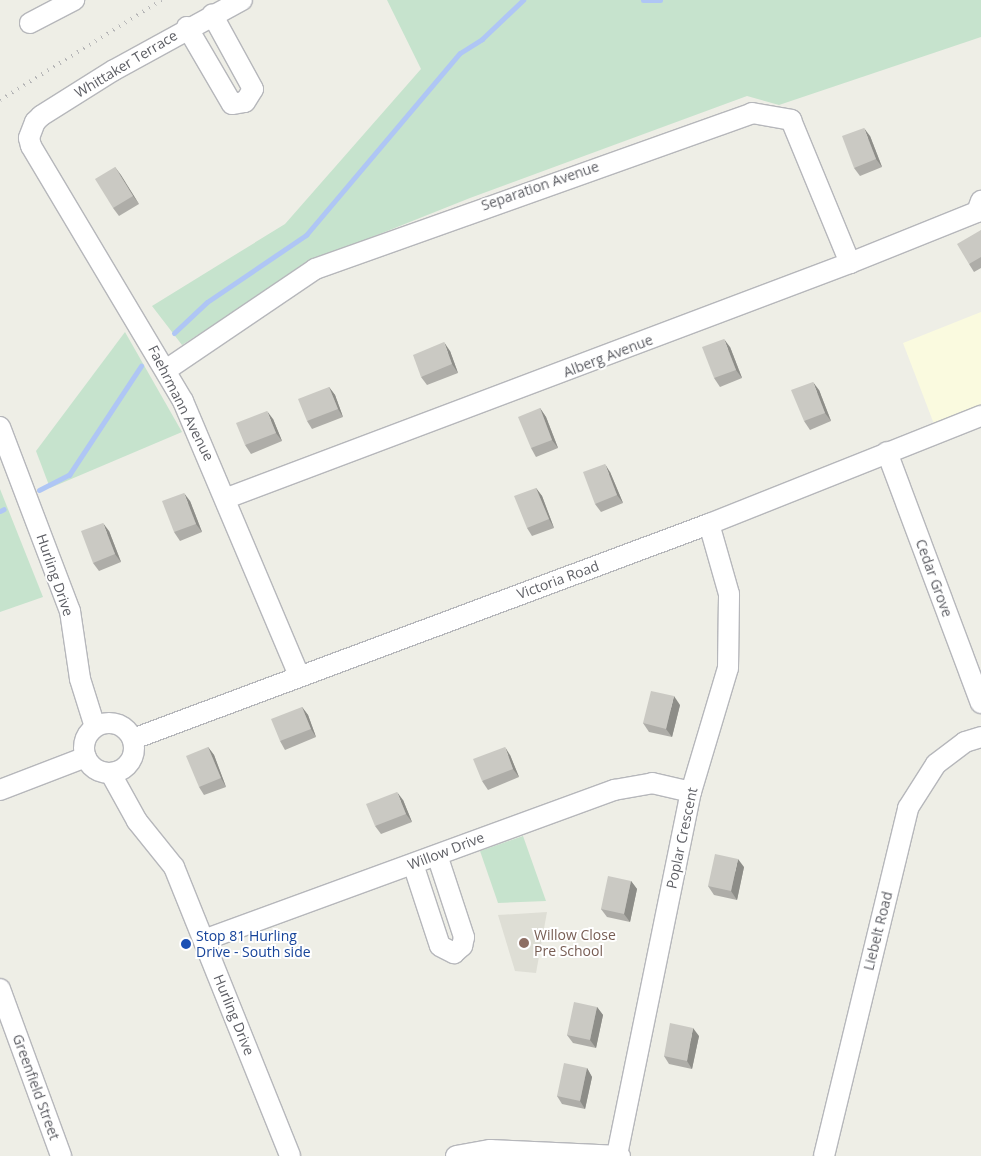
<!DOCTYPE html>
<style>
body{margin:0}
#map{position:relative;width:981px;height:1156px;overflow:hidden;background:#eeeee6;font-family:"Open Sans",sans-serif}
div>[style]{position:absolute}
.commercial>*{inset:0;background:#fafadf}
.education>*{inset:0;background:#deded5}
.green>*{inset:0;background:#c6e3cd}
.stream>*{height:5px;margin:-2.5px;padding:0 2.5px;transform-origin:2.5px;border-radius:2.5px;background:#afc6f5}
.roads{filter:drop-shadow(1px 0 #b6b7bb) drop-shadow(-1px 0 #b6b7bb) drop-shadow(0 1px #b6b7bb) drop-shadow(0 -1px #b6b7bb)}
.minor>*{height:20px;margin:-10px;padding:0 10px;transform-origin:10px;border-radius:10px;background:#fff}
.minor>.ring{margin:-10px;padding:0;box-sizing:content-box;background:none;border:20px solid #fff;border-radius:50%}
.rail>*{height:4px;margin-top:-2px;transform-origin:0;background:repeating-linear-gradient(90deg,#b6b6b7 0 1px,transparent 0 7px)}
.wall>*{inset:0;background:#aeada8}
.shaded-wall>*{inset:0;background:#8d8d88}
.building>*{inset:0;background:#cac9c3}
.dots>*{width:14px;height:14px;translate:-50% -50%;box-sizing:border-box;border:2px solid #fff;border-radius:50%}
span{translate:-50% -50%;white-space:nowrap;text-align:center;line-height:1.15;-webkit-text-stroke:4px #fff;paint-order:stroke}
.street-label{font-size:14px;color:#5e5f65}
.education-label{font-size:14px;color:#785e54}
.left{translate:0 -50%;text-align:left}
.transit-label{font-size:14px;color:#164399}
</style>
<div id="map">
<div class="commercial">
<i style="clip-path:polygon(981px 312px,981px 405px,934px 424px,903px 343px)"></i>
</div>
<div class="education">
<i style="clip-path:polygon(547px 912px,536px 973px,515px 971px,498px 915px)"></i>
</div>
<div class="green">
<i style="clip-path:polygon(387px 0,981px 0,981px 37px,779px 105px,747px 96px,470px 198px,317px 259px,182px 345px,152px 306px,285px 224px,421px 69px)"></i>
<i style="clip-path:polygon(125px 332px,182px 432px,50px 488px,36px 451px)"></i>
<i style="clip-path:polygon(0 489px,43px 597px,0 612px)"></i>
<i style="clip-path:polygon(523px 836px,546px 901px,498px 903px,480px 851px)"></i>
</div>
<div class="stream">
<i style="left:643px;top:0;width:17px"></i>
<i style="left:174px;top:333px;width:45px;rotate:-43.2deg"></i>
<i style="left:207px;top:302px;width:120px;rotate:-34.1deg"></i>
<i style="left:306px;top:235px;width:238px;rotate:-49.8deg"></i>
<i style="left:460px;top:53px;width:26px;rotate:-32deg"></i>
<i style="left:482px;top:39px;width:57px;rotate:-43.6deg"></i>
<i style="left:39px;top:490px;width:34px;rotate:-27deg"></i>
<i style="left:69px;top:475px;width:131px;rotate:-56.6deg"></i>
<i style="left:0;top:511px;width:4px;rotate:-27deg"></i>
</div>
<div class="roads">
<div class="minor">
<i style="left:242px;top:0;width:146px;rotate:151.3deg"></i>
<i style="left:114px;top:70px;width:86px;rotate:147.8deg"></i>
<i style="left:41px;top:116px;width:8px;rotate:135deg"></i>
<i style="left:35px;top:122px;width:17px;rotate:111deg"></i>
<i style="left:29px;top:138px;width:8px;rotate:76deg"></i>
<i style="left:31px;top:146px;width:297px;rotate:59.2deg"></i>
<i style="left:183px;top:401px;width:298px;rotate:67.1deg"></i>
<i style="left:30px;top:23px;width:50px;rotate:-27.6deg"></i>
<i style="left:187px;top:27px;width:89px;rotate:59.7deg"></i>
<i style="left:232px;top:104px;width:13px;rotate:-9deg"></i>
<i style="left:245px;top:102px;width:15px;rotate:-58deg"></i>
<i style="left:253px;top:89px;width:85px;rotate:-118.7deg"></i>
<i style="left:166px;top:370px;width:180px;rotate:-34.1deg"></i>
<i style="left:315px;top:269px;width:464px;rotate:-19.6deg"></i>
<i style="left:752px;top:113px;width:40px;rotate:10deg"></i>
<i style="left:791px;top:120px;width:155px;rotate:67.6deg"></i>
<i style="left:0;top:427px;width:197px;rotate:69.2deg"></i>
<i style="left:70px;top:611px;width:69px;rotate:81.6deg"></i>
<i style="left:80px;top:679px;width:50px;rotate:72.6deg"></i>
<i style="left:887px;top:452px;width:268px;rotate:69.5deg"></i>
<i style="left:227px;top:498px;width:666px;rotate:-20.67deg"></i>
<i style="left:850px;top:263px;width:137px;rotate:-21.9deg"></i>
<i style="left:977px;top:212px;width:12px;rotate:-70deg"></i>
<i class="ring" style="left:84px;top:723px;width:30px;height:30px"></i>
<i style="left:133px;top:739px;width:615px;rotate:-20.47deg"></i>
<i style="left:709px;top:524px;width:293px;rotate:-21.7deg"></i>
<i style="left:111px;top:774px;width:54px;rotate:61deg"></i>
<i style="left:137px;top:821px;width:59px;rotate:51.2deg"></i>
<i style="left:174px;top:867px;width:311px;rotate:68.1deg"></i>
<i style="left:0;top:790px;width:92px;rotate:-21deg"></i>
<i style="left:413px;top:864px;width:86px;rotate:71.8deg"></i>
<i style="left:440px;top:946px;width:16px;rotate:27deg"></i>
<i style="left:454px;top:953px;width:11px;rotate:-41deg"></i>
<i style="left:462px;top:946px;width:9px;rotate:-77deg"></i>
<i style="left:464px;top:937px;width:86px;rotate:-108.2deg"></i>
<i style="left:204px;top:940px;width:437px;rotate:-20.1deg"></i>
<i style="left:614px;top:790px;width:39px;rotate:-10deg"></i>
<i style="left:652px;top:783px;width:40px;rotate:13deg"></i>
<i style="left:0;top:989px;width:178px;rotate:69.9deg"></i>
<i style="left:617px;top:1155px;width:370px;rotate:-78.5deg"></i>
<i style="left:691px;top:792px;width:129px;rotate:-73.4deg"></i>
<i style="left:728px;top:668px;width:74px;rotate:-89.2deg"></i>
<i style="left:729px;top:594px;width:73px;rotate:-105.9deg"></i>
<i style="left:456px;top:1156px;width:35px;rotate:-10deg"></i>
<i style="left:490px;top:1150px;width:130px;rotate:2.6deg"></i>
<i style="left:824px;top:1156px;width:358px;rotate:-76.4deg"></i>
<i style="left:908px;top:808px;width:52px;rotate:-57.5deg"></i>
<i style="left:936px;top:764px;width:36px;rotate:-37deg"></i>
<i style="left:965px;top:742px;width:17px;rotate:-17deg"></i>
</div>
</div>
<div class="rail">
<i style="left:0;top:100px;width:190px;rotate:-31.7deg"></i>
</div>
<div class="wall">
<i style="clip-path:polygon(870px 136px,882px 167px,860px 176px,854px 168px)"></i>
<i style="clip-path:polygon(115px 167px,139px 204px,119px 216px,113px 208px)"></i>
<i style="clip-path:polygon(981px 230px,981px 268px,974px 272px,969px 264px)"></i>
<i style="clip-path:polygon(730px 347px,742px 378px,720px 387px,714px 378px)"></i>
<i style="clip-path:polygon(450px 351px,458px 373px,427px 385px,421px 377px)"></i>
<i style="clip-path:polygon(329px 387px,335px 395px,343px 417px,312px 429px,307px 421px)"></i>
<i style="clip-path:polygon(819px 390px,831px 421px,810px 430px,804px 421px)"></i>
<i style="clip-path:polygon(540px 408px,546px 417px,558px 448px,536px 457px,531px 448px)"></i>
<i style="clip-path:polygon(273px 419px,282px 441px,251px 454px,245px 445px)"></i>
<i style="clip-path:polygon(610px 472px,623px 503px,601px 512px,595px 504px)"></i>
<i style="clip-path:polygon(536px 488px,542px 496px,554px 528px,532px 536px,527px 528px)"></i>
<i style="clip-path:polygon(190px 501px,202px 532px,180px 541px,174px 532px)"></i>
<i style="clip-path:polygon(109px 531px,121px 562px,99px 571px,93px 563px)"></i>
<i style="clip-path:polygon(680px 705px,672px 737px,649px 732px,643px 723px)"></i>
<i style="clip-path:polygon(302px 707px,308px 715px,316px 737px,285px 750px,280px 741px)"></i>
<i style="clip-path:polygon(208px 747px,214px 755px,226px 787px,204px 795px,199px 787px)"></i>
<i style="clip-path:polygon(510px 755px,519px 777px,488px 790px,482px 781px)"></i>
<i style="clip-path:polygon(403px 800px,412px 822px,381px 834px,375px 826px)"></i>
<i style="clip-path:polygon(744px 867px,737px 900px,714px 895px,708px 886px)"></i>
<i style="clip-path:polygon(631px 881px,637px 889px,630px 922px,607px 917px,601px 909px)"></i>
<i style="clip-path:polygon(597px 1007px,603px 1015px,596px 1048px,573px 1043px,567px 1035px)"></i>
<i style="clip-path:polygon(699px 1036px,692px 1069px,669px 1064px,664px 1056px)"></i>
<i style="clip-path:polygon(587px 1068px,592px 1077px,585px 1109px,562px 1104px,557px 1096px)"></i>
</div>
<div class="shaded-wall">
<i style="clip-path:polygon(864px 128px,870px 136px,882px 167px,876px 159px)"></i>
<i style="clip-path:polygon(115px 167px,121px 175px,139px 204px,133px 196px)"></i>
<i style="clip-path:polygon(724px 339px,730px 347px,742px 378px,736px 370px)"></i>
<i style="clip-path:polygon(444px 342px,450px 351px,458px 373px,452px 364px)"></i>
<i style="clip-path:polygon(813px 382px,819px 390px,831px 421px,825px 413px)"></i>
<i style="clip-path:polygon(329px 387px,335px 395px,343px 417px,338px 409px)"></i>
<i style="clip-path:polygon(540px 408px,546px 417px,558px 448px,552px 440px)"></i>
<i style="clip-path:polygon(267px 411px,273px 419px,282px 441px,276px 433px)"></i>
<i style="clip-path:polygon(605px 464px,610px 472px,623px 503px,617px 495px)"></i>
<i style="clip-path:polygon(536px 488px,542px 496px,554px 528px,549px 519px)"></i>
<i style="clip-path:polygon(184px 493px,190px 501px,202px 532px,196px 524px)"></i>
<i style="clip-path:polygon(103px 523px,109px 531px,121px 562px,115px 554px)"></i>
<i style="clip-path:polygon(674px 696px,680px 705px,672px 737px,666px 729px)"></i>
<i style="clip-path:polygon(302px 707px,308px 715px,316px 737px,311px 729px)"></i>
<i style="clip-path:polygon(208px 747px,214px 755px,226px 787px,221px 778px)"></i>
<i style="clip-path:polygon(505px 747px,510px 755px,519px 777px,513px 769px)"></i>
<i style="clip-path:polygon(397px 792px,403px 800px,412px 822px,406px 814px)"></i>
<i style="clip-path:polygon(738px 859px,744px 867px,737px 900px,731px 891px)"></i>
<i style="clip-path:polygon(631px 881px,637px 889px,630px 922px,624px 914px)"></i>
<i style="clip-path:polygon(597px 1007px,603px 1015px,596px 1048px,590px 1040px)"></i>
<i style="clip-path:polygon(693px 1028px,699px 1036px,692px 1069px,687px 1061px)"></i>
<i style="clip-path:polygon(587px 1068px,592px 1077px,585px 1109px,580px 1101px)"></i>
</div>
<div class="building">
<i style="clip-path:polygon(864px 128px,876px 159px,854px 168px,842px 136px)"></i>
<i style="clip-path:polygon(115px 167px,133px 196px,113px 208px,95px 179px)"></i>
<i style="clip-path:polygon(981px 230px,981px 257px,969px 264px,957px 244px)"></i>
<i style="clip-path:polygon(724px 339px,736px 370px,714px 378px,702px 347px)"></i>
<i style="clip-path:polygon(444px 342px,452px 364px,421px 377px,413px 355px)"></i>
<i style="clip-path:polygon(813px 382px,825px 413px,804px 421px,791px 390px)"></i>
<i style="clip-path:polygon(329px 387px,338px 409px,307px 421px,298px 399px)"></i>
<i style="clip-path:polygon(540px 408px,552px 440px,531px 448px,518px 417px)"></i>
<i style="clip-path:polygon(267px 411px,276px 433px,245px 445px,236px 423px)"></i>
<i style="clip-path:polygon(605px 464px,617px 495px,595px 504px,583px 472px)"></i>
<i style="clip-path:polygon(536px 488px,549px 519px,527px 528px,514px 496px)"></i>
<i style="clip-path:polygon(184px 493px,196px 524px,174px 532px,162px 501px)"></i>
<i style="clip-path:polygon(103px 523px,115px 554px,93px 563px,81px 531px)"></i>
<i style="clip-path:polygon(651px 691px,674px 696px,666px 729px,643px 723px)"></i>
<i style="clip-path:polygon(302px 707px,311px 729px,280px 741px,271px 719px)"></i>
<i style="clip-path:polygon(208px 747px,221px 778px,199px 787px,186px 756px)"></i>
<i style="clip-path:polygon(505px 747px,513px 769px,482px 781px,473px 759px)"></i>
<i style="clip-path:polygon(397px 792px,406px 814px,375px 826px,366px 804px)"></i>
<i style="clip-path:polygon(715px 854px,738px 859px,731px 891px,708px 886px)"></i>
<i style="clip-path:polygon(608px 876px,631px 881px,624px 914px,601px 909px)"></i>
<i style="clip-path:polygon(574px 1002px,597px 1007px,590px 1040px,567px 1035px)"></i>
<i style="clip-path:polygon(670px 1023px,693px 1028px,687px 1061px,664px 1056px)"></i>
<i style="clip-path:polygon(564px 1063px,587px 1068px,580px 1101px,557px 1096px)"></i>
</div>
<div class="dots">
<i style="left:524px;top:943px;background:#8d6e63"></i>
<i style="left:186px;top:944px;background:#1a4fb4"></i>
</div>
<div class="street-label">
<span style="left:126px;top:64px;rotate:-31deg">Whittaker Terrace</span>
<span style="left:540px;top:186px;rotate:-19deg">Separation Avenue</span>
<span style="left:608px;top:356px;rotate:-21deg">Alberg Avenue</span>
<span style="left:181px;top:403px;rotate:63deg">Faehrmann Avenue</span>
<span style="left:55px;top:575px;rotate:71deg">Hurling Drive</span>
<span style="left:934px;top:578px;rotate:70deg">Cedar Grove</span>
<span style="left:558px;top:580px;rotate:-20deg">Victoria Road</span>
<span style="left:682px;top:838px;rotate:-78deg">Poplar Crescent</span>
<span style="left:446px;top:851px;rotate:-21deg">Willow Drive</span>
<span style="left:878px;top:931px;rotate:-76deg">Liebelt Road</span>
<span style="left:234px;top:1015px;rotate:68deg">Hurling Drive</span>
<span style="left:36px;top:1087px;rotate:70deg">Greenfield Street</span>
</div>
<div class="education-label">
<span class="left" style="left:534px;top:943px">Willow Close<br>Pre School</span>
</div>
<div class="transit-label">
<span class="left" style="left:196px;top:944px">Stop 81 Hurling<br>Drive - South side</span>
</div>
</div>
